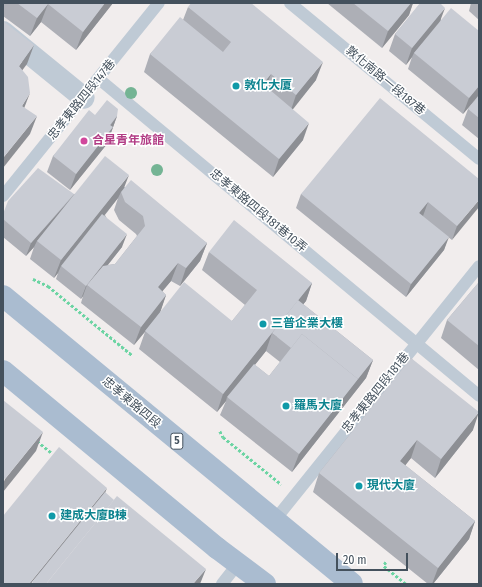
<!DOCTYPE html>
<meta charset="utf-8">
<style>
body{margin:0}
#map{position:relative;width:482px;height:587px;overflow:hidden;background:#f1eded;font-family:"Fira Sans Condensed","Noto Sans TC",sans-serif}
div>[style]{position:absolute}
.path>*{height:2.5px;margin-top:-1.25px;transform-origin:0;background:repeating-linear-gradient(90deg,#6cd4a3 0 3px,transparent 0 5px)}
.service>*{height:12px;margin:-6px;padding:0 6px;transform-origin:6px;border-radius:6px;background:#bfcad5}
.minor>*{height:22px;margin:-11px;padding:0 11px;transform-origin:11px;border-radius:11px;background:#bfcad5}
.primary>*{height:22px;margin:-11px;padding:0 11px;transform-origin:11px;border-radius:11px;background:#aabcd0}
.trees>*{width:12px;height:12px;margin:-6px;border-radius:50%;background:#74b494}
.wall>*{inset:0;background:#adafb6}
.shaded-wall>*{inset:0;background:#8d8f94}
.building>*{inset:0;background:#c9ccd4}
.dots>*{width:11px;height:11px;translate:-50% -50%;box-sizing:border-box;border:2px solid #fff;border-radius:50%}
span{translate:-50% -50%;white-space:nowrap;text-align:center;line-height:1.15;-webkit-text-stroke:3px #fff;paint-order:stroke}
.shield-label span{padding:1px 3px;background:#fff;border:1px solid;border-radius:3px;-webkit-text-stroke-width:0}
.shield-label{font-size:11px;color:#44515d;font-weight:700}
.street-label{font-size:12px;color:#44515d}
.culture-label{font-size:12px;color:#0d838f;font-weight:700}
.left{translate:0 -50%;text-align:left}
.hotel-label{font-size:12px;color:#b23c85;font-weight:700}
.frame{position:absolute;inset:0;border:4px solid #44515d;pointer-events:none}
.scale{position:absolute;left:336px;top:553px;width:72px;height:18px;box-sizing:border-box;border:2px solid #44515d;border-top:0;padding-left:5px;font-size:12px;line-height:14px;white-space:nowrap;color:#44515d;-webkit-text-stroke:3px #fff;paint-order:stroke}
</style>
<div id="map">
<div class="path">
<i style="left:33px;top:279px;width:17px;rotate:25deg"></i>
<i style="left:48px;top:286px;width:109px;rotate:39.4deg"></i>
<i style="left:220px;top:431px;width:7px;rotate:63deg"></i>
<i style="left:223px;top:437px;width:75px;rotate:39deg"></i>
<i style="left:37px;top:441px;width:19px;rotate:39deg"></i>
<i style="left:386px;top:562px;width:4px;rotate:117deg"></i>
<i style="left:384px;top:566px;width:28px;rotate:39deg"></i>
</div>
<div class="service">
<i style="left:290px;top:3px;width:245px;rotate:39.5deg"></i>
<i style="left:99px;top:79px;width:495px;rotate:39.8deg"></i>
<i style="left:3px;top:196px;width:248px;rotate:-51.1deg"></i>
<i style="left:274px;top:521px;width:327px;rotate:-51.2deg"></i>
<i style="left:222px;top:584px;width:28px;rotate:-52deg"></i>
</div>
<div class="minor">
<i style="left:3px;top:32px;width:104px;rotate:39.2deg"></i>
</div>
<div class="primary">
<i style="left:3px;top:296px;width:452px;rotate:39.5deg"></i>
<i style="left:3px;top:371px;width:278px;rotate:39.6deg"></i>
<i style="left:217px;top:548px;width:60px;rotate:36.9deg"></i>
</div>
<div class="trees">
<i style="left:131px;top:93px"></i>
<i style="left:157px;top:170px"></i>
</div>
<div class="wall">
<i style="clip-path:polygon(3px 3px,113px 3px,76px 50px,41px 22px,30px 36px,3px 16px)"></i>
<i style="clip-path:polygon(327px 3px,413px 3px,409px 15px,382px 48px)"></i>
<i style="clip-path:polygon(419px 3px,440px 3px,441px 20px,479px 31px,479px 139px,462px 125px,468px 109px,477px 98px,463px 114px,408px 69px,412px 57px,406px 65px,389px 51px,395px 34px,420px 4px)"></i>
<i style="clip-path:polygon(471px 3px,479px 3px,479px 20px,469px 11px)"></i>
<i style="clip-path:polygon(188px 7px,316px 80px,292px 109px,303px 140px,273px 177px,144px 72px,150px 54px,183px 20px)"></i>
<i style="clip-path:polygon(95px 115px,117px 116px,107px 144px,70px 190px,47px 172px,53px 156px)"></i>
<i style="clip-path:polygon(479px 179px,452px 240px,448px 237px,444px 250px,406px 297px,296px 208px,301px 194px)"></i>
<i style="clip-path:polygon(evenodd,125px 187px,207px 243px,200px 261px,180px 286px,171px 281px,162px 291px,166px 295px,160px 312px,232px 321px,245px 305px,202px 270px,209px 252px,312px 283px,306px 301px,303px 304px,373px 360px,366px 378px,292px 472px,220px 415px,226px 401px,217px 412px,139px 349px,145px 332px,134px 345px,81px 303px,83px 296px,81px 299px,56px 279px,58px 273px,54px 278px,30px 259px,34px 247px,26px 256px,3px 237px,3px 214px,74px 194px,125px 187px,118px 198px,114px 210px,119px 220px,136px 234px,137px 236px,115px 264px,108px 265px,122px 247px,105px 215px,118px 198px,125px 187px,266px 351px,280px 362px,269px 376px,255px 365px,266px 351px)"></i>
<i style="clip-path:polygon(479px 282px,479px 370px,441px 338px,447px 320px)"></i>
<i style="clip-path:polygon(411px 358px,473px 430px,435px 478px,411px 458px,405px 465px,475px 521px,469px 539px,433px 584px,428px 584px,313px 492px,319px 473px)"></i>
</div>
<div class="shaded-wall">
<i style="clip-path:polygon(105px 3px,113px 3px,76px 50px,83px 32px)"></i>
<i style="clip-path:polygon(411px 3px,413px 3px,409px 15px,382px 48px,388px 31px)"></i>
<i style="clip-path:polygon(48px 4px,41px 22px,30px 36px,37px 18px)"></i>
<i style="clip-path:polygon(445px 8px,439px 24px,414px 53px,412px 57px,406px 65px,412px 48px)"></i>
<i style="clip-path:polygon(34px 45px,27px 64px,12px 84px,19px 66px)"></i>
<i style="clip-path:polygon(323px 62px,316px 80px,290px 113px,296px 95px)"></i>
<i style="clip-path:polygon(271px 74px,264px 92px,263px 84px)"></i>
<i style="clip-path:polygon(479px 86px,479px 95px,463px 114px,469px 98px)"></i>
<i style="clip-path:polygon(30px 93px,23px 111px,22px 106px)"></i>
<i style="clip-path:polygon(37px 116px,30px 134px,3px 168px,3px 158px)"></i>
<i style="clip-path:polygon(117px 116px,107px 144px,70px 190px,76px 174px)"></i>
<i style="clip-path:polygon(309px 123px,303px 140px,273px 177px,279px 159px)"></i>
<i style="clip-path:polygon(129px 175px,122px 193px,121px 192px,118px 198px,63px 267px,61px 266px,58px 273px,54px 278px,61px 260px)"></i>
<i style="clip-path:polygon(75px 194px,37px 241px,34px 247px,26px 256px,31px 243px)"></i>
<i style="clip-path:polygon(479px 200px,479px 207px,452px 240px,457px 226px)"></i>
<i style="clip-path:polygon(428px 202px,423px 216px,419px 213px)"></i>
<i style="clip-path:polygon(127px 234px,122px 247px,90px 287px,87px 285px,83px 296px,81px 299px,86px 286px)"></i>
<i style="clip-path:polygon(449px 237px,444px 250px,406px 297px,411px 284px)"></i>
<i style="clip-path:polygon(207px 243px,200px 261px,180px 286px,186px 268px)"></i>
<i style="clip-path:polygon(178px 263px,171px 281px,151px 305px,158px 287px)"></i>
<i style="clip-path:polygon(312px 283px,306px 301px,277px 337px,272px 333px,266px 351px,228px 398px,227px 397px,226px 401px,217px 412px,223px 394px)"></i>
<i style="clip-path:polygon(166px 295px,160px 313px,134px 345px,141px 327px)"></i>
<i style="clip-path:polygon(373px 360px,366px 378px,292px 472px,299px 454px)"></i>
<i style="clip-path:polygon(479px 412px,473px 430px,435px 478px,441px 459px)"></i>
<i style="clip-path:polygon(43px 432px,36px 451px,3px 492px,3px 484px,5px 479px)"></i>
<i style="clip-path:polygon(417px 440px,411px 458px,394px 480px,400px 461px)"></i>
<i style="clip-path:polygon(107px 488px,100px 506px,32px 582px,31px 584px,29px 584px)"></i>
<i style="clip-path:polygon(475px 521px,469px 539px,433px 584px,432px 584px,438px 568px)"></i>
<i style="clip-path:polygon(206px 569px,200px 584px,193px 584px)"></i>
</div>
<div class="building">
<i style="clip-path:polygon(17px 3px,105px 3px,83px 32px,48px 4px,37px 18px)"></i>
<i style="clip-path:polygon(191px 3px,251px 3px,323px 62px,296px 95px,271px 74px,263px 84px,309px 123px,279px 159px,150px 54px,180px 17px,223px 52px,231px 42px,188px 7px)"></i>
<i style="clip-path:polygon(353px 3px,411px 3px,388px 31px)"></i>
<i style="clip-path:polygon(420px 3px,440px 3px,445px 8px,412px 48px,395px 34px)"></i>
<i style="clip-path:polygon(451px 8px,479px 31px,479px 86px,469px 98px,414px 53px)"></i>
<i style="clip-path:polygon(3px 21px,34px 45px,19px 66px,28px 77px,30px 93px,22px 106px,37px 116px,3px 158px)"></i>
<i style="clip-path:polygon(479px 95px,479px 118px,468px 109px)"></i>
<i style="clip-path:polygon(380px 98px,479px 179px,479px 200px,457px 226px,428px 202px,419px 213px,449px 237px,411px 284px,301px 194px)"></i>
<i style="clip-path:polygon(107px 100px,118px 109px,117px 116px,110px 125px,113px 127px,76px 174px,53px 156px,89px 110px,95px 115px)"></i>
<i style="clip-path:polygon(105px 156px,129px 175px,61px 260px,37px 241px)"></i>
<i style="clip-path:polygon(38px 168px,74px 194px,31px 243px,3px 219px,3px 214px,8px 201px)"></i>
<i style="clip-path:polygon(131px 180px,207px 243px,186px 268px,178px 263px,158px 287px,166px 295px,141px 327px,87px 285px,103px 266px,115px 264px,145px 226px,143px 216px,125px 202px,121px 192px)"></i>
<i style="clip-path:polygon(102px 214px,127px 234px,86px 286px,61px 266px)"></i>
<i style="clip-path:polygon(234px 220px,312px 283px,223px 394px,145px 331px,184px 282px,232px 321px,257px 290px,209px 252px)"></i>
<i style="clip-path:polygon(479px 282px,479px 346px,447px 320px)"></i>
<i style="clip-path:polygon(298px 300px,373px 360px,358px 379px,302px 334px,291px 348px,272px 333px)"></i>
<i style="clip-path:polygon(302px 334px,358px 379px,299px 454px,227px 397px,254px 364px,269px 376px)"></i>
<i style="clip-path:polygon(411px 358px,479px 412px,441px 459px,417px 440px,400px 461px,475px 521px,438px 568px,319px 473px)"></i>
<i style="clip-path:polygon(3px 400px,43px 432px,5px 479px,3px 478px)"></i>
<i style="clip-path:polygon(59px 447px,107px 488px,29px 584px,3px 584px,3px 516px)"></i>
<i style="clip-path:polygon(105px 492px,114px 500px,46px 584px,34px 584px,32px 582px)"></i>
<i style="clip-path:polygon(117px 496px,206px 569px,193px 584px,46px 584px)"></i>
</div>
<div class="dots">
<i style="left:236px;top:86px;background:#0f9aa8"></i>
<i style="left:84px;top:141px;background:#d1479c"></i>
<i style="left:263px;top:324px;background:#0f9aa8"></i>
<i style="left:286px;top:406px;background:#0f9aa8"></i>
<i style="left:359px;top:486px;background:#0f9aa8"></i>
<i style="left:52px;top:516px;background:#0f9aa8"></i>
</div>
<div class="shield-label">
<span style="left:177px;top:441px">5</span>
</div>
<div class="street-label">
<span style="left:385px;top:81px;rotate:40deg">敦化南路一段187巷</span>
<span style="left:82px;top:100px;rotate:-51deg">忠孝東路四段147巷</span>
<span style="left:258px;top:211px;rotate:40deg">忠孝東路四段181巷10弄</span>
<span style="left:376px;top:393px;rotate:-51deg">忠孝東路四段181巷</span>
<span style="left:131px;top:403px;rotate:40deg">忠孝東路四段</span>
</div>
<div class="culture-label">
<span class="left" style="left:244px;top:86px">敦化大厦</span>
<span class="left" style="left:271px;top:324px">三普企業大樓</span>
<span class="left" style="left:294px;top:406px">羅馬大廈</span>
<span class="left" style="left:367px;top:486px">現代大廈</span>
<span class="left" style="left:60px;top:516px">建成大廈B棟</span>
</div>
<div class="hotel-label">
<span class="left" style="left:92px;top:141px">合星青年旅館</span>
</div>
<div class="frame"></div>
<div class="scale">20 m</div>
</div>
